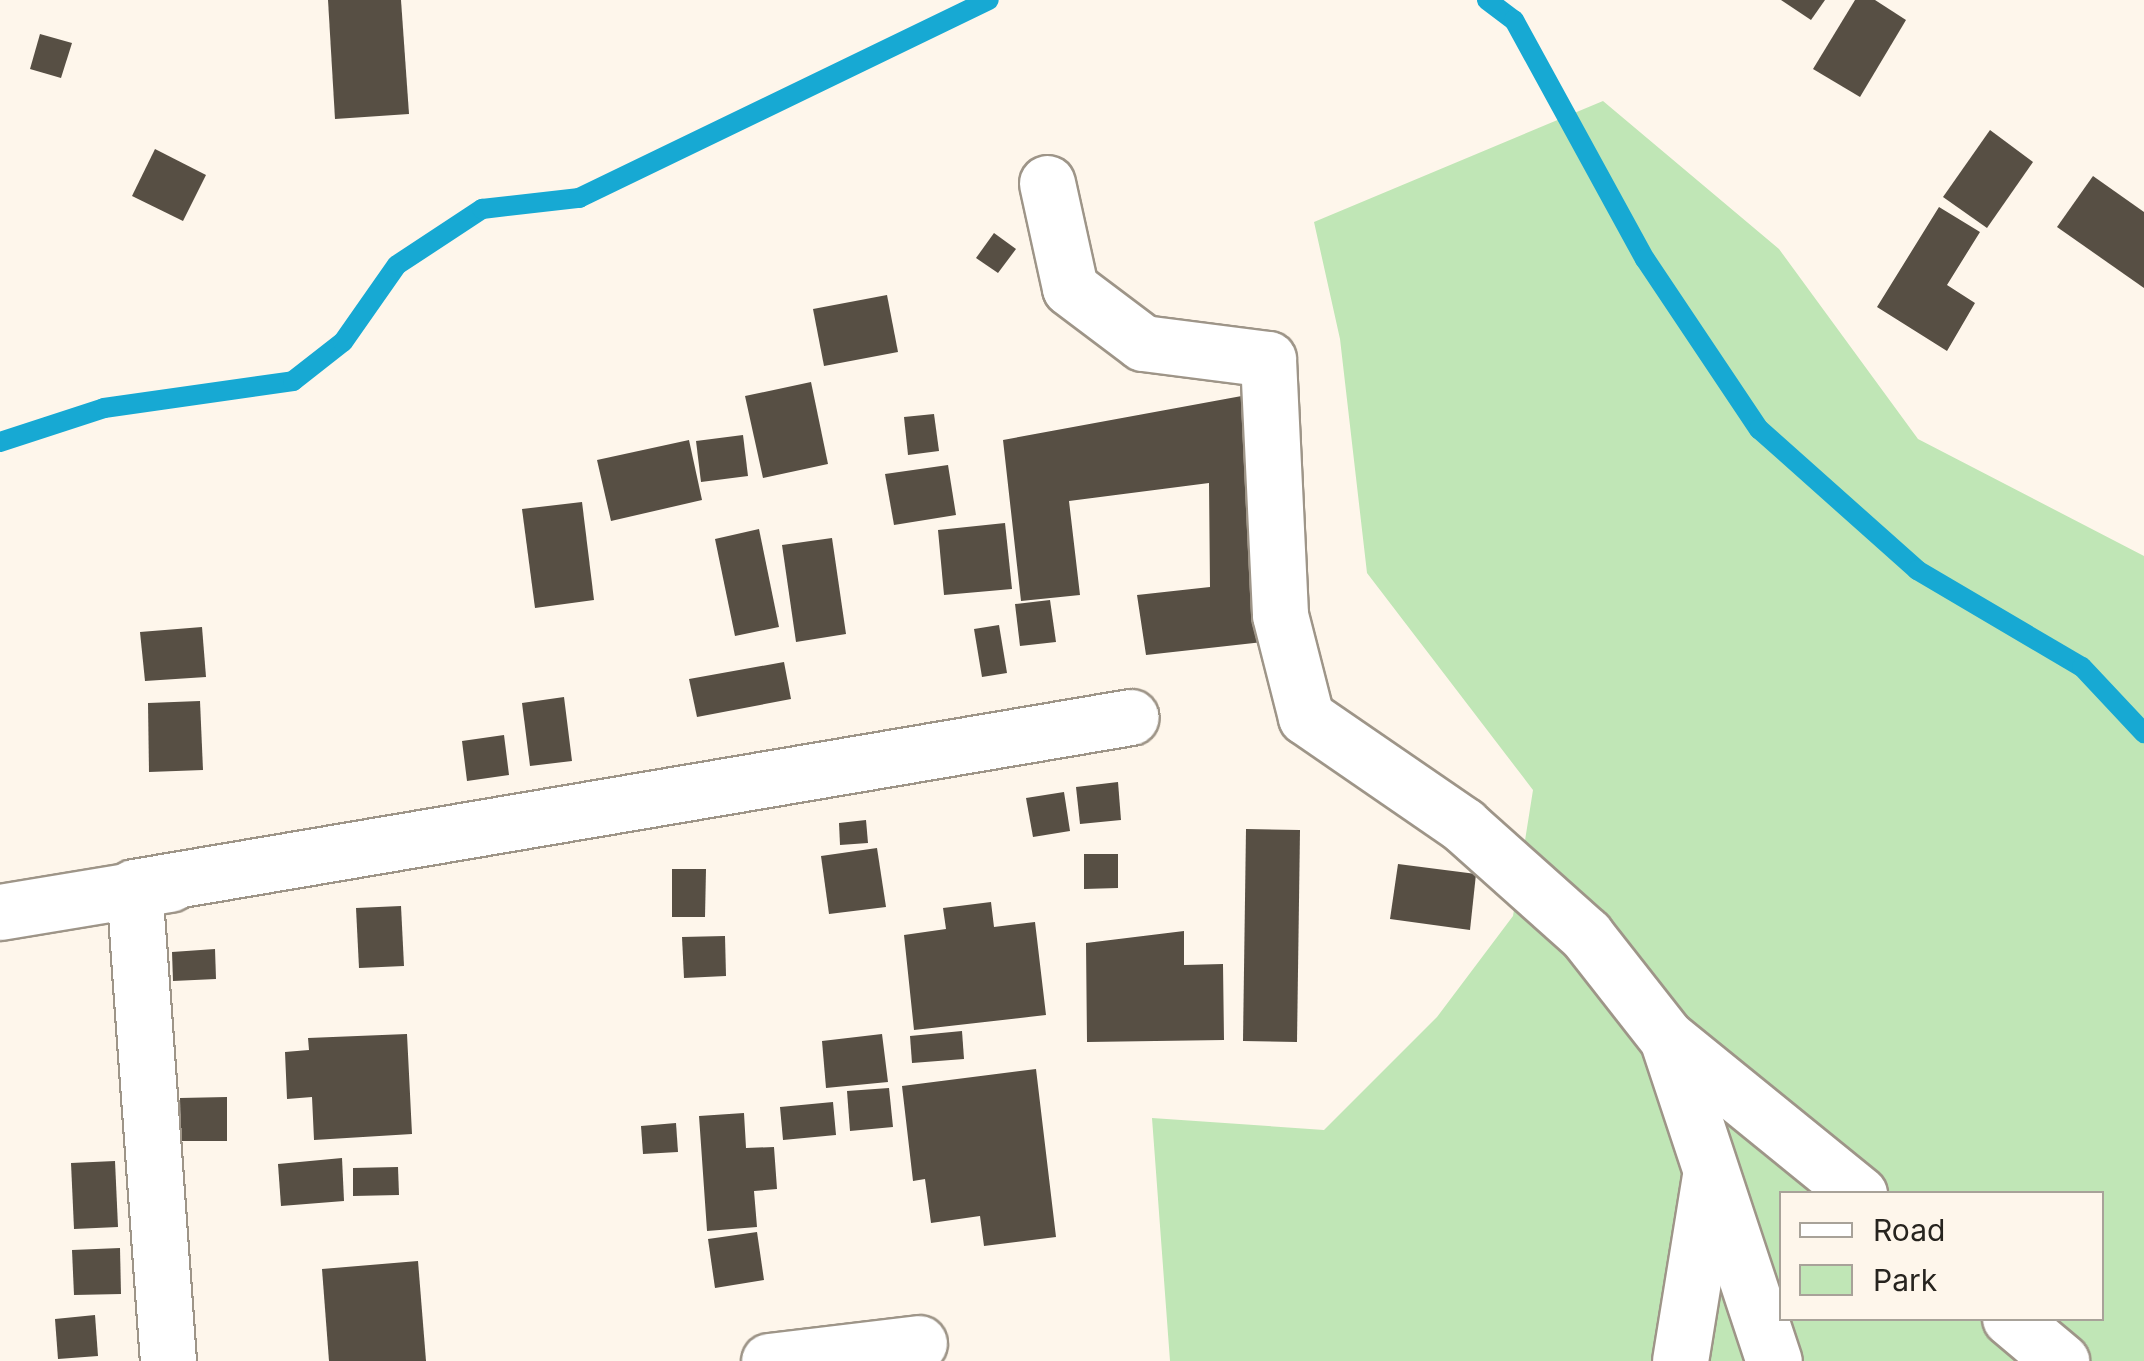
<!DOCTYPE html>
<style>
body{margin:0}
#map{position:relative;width:2144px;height:1361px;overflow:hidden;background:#fef6eb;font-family:Inter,sans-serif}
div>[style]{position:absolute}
.green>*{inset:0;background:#c0e6b6}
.stream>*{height:20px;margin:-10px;padding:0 10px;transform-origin:10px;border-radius:10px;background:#17a9d3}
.building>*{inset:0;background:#574f44}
.roads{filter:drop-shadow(2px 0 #9e9588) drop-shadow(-2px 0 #9e9588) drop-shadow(0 2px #9e9588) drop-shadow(0 -2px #9e9588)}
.minor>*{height:55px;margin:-27.5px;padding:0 27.5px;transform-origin:27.5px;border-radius:27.5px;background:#fff}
span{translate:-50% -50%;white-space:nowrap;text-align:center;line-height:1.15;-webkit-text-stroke:10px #fef6eb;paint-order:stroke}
.legend{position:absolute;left:1779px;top:1191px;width:325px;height:130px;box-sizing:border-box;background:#fef6eb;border:2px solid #a8a299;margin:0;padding:12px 18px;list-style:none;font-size:30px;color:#27241f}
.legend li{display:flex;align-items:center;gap:20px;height:50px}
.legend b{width:50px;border:2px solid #a8a299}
</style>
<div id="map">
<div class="green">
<i style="clip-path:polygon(evenodd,1603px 101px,1779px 249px,1918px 439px,2144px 556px,2144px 1361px,1170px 1361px,1152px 1118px,1324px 1130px,1437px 1017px,1513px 916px,1533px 790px,1367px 573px,1340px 339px,1314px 222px,1603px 101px,1782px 1194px,2102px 1194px,2102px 1318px,1782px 1318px,1782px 1194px)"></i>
</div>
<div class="stream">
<i style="left:1487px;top:0;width:34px;rotate:37deg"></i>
<i style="left:1514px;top:20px;width:273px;rotate:61.3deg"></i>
<i style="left:1645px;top:259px;width:205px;rotate:56.2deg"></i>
<i style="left:1759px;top:429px;width:212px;rotate:41.7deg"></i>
<i style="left:1917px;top:570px;width:191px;rotate:30.5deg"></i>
<i style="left:2082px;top:667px;width:91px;rotate:46.8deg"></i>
<i style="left:0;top:442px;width:109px;rotate:-18.1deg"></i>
<i style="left:104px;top:408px;width:191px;rotate:-8.1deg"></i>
<i style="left:293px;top:381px;width:63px;rotate:-38deg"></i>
<i style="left:343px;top:342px;width:94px;rotate:-55deg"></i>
<i style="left:397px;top:265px;width:102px;rotate:-33.4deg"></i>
<i style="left:482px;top:209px;width:98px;rotate:-6.5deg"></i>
<i style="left:579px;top:198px;width:455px;rotate:-25.8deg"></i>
</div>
<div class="building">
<i style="clip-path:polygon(328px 0,401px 0,409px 114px,335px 119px)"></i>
<i style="clip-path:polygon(1781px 0,1825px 0,1811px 20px)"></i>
<i style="clip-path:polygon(1855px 0,1875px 0,1906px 20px,1860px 97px,1813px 69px)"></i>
<i style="clip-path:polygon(40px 34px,72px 43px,61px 78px,30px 69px)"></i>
<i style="clip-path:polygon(1990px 130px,2033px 162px,1987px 228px,1943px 197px)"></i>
<i style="clip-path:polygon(155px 149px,206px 175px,183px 221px,132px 196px)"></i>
<i style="clip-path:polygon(2093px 176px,2144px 212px,2144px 288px,2057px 227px)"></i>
<i style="clip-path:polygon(1939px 207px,1980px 232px,1947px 285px,1975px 303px,1947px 351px,1877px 307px)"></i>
<i style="clip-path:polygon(994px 233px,1016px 249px,998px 273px,976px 258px)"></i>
<i style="clip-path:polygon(887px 295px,898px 352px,824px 366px,813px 309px)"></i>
<i style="clip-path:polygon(811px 382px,828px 464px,763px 478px,745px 396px)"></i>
<i style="clip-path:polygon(1258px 393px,1273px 641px,1146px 655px,1137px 595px,1210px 587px,1209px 483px,1069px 501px,1080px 595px,1021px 601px,1003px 440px)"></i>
<i style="clip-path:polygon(934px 414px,939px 451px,908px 455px,904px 417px)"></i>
<i style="clip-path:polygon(743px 435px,748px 476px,701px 482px,696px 441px)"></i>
<i style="clip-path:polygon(689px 440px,702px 500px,611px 521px,597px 460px)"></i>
<i style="clip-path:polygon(948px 465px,956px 515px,894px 525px,885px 474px)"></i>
<i style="clip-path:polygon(582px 502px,594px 600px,535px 608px,522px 509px)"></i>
<i style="clip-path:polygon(1005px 523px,1012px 589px,944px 595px,938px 530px)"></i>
<i style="clip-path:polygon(759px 529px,779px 627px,735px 636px,715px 539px)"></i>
<i style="clip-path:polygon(832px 538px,846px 634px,796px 642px,782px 545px)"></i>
<i style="clip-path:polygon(1050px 600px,1056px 642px,1020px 646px,1015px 604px)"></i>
<i style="clip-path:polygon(999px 625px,1007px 673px,982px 677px,974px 629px)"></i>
<i style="clip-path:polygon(202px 627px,206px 677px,145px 681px,140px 632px)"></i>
<i style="clip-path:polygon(784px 662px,791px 699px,697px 717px,689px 679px)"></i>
<i style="clip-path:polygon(564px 697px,572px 761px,530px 766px,522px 703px)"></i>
<i style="clip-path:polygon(200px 701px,203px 770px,149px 772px,148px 703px)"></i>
<i style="clip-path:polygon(504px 735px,509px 775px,467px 781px,462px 741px)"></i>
<i style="clip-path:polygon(1118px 782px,1121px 820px,1080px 824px,1076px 787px)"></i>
<i style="clip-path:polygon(1064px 792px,1070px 831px,1033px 837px,1026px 798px)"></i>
<i style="clip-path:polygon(866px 820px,868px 843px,840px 845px,839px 823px)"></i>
<i style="clip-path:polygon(1246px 829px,1300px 830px,1297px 1042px,1243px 1041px)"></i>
<i style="clip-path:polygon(877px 848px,886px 907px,829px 914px,821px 856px)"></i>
<i style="clip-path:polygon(1084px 854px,1118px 854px,1118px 888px,1084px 889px)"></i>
<i style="clip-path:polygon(1398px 864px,1476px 874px,1470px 930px,1390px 919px)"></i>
<i style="clip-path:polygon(672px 869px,706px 869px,705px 917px,672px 917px)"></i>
<i style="clip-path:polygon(991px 902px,994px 927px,1035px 922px,1046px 1015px,914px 1030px,904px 935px,946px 929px,943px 908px)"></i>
<i style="clip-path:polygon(401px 906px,404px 966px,359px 968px,356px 908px)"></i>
<i style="clip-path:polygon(1184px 931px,1184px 965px,1223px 964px,1224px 1040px,1087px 1042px,1086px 943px)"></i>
<i style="clip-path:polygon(725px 936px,726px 976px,684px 978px,682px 937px)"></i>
<i style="clip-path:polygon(215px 949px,216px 979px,173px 981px,172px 952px)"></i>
<i style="clip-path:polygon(962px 1031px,964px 1059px,912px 1063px,910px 1036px)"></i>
<i style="clip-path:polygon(407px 1034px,412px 1134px,314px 1140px,312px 1097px,287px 1099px,285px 1052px,309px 1050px,308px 1038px)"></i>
<i style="clip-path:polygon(882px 1034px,888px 1082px,826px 1088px,822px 1041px)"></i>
<i style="clip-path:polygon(1036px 1069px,1056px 1237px,984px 1246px,980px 1216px,931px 1223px,925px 1179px,913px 1181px,902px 1086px)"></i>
<i style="clip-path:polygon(889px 1088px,893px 1127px,850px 1131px,847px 1091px)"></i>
<i style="clip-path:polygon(227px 1097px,227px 1141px,181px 1141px,180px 1098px)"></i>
<i style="clip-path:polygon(833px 1102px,836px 1135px,783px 1140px,780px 1107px)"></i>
<i style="clip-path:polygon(744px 1113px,746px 1148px,774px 1147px,777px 1189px,754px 1191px,757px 1227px,707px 1231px,699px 1116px)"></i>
<i style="clip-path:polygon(676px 1123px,678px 1152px,643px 1154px,641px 1126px)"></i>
<i style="clip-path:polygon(342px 1158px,344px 1201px,281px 1206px,278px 1164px)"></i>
<i style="clip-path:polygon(115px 1161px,118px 1227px,74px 1229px,71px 1163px)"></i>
<i style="clip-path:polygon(398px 1167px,399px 1195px,353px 1196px,353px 1168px)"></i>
<i style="clip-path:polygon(757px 1232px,764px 1280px,715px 1288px,708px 1239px)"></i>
<i style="clip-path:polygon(120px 1248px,121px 1294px,74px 1295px,72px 1250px)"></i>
<i style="clip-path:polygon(418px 1261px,426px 1361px,329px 1361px,322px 1269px)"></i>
<i style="clip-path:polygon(95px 1315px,98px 1356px,58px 1359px,55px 1319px)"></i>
</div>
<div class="roads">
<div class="minor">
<i style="left:1047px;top:183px;width:107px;rotate:77.6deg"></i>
<i style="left:1070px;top:288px;width:91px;rotate:37deg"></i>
<i style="left:1143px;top:343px;width:126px;rotate:7.3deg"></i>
<i style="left:1268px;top:359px;width:256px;rotate:87.3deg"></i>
<i style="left:1280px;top:615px;width:105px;rotate:75.7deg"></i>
<i style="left:1306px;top:717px;width:191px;rotate:34.5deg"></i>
<i style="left:1463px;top:825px;width:165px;rotate:41.8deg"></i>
<i style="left:1586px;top:935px;width:130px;rotate:51.9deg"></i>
<i style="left:1666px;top:1037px;width:249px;rotate:39.1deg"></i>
<i style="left:0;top:912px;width:172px;rotate:-9.4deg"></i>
<i style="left:1669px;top:1044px;width:334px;rotate:71.7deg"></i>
<i style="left:2010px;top:1318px;width:67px;rotate:40.1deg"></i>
<i style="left:168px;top:1361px;width:475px;rotate:-94.1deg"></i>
<i style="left:134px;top:887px;width:1011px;rotate:-9.68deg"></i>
<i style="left:769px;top:1361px;width:151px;rotate:-6.8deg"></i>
<i style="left:1680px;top:1361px;width:187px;rotate:-80.8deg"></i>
</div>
</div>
<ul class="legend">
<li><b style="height:12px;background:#fff"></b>Road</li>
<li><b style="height:28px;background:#c0e6b6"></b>Park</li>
</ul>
</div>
